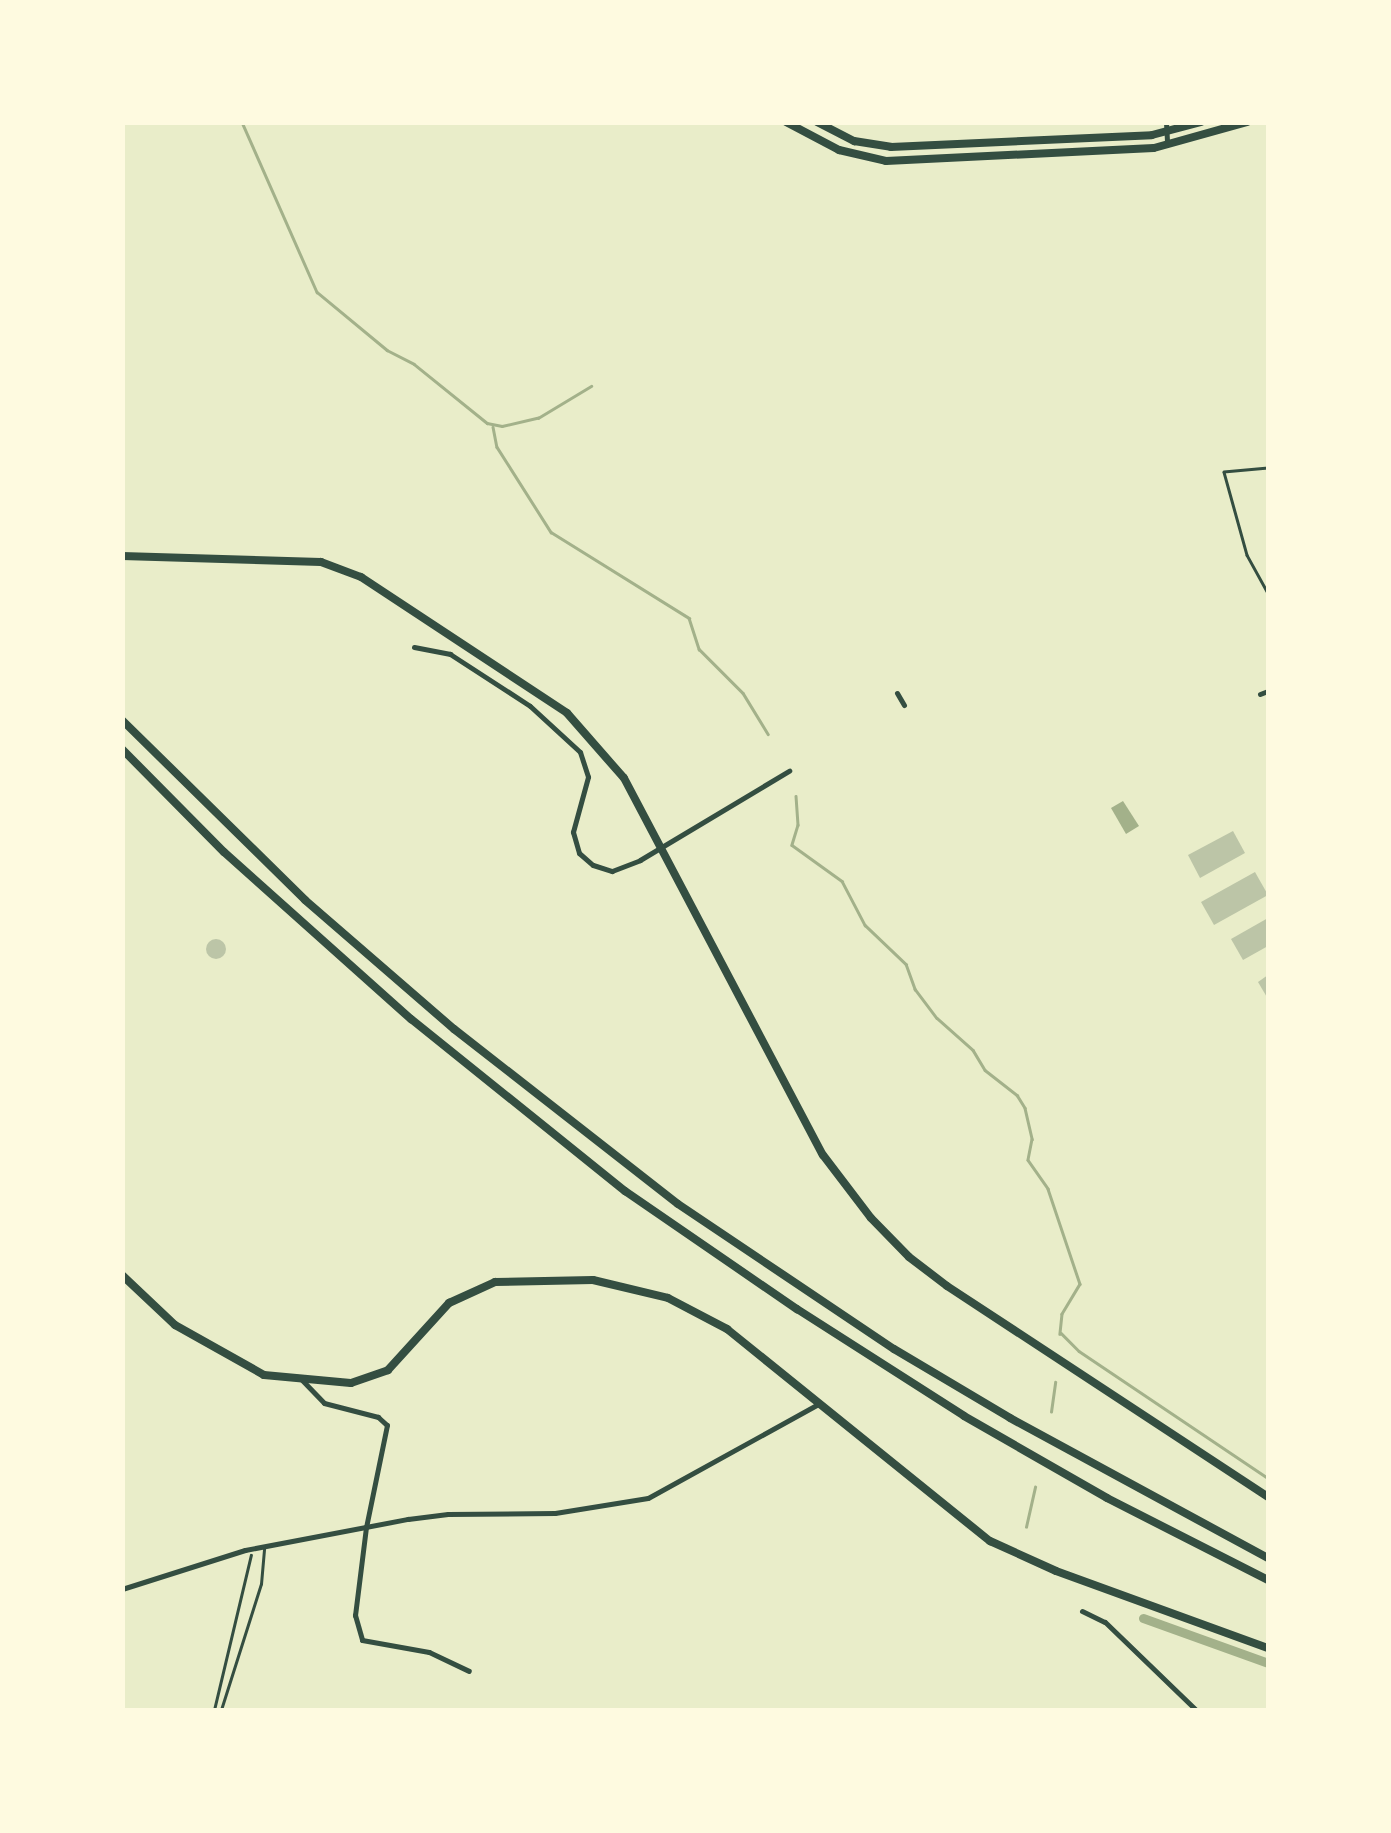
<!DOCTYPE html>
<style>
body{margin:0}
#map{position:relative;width:1391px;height:1833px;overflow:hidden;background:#e9edc9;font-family:Bitter,serif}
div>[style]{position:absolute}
.water>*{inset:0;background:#a3b18a}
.stream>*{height:2.5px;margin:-1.25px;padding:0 1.25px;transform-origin:1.25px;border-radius:1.25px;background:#a3b18a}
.canal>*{height:9px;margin:-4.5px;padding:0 4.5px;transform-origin:4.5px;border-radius:4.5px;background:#a3b18a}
.building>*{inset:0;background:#bcc5a7}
.round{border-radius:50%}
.path>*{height:2.5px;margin:-1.25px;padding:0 1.25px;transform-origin:1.25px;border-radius:1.25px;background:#344e41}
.service>*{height:2.5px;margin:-1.25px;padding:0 1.25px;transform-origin:1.25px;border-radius:1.25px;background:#344e41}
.minor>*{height:5px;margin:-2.5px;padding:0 2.5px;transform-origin:2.5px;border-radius:2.5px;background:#344e41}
.tertiary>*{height:5px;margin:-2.5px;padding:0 2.5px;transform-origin:2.5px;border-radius:2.5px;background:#344e41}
.primary>*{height:8px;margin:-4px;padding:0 4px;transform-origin:4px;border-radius:4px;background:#344e41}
.motorway>*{height:8px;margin:-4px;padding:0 4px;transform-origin:4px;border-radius:4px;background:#344e41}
span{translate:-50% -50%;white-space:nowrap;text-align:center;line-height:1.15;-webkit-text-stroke:8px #fefae0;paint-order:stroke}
.frame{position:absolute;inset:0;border:125px solid #fefae0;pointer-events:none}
</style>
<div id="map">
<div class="water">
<i style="clip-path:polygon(1123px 801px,1139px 826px,1126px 834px,1111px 808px)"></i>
</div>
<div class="stream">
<i style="left:242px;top:122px;width:186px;rotate:66.2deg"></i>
<i style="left:317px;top:292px;width:91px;rotate:39.6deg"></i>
<i style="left:387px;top:350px;width:30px;rotate:27deg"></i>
<i style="left:414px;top:364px;width:94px;rotate:38.9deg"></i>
<i style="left:487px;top:423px;width:15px;rotate:11deg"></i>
<i style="left:502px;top:426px;width:37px;rotate:-13deg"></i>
<i style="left:538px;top:418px;width:62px;rotate:-31.1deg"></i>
<i style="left:493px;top:427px;width:20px;rotate:79deg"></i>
<i style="left:497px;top:447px;width:101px;rotate:57.6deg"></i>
<i style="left:551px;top:532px;width:163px;rotate:31.9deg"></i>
<i style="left:689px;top:618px;width:33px;rotate:72deg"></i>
<i style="left:699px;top:649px;width:62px;rotate:45deg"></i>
<i style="left:743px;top:693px;width:48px;rotate:58.6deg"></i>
<i style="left:796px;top:796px;width:29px;rotate:86deg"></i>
<i style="left:798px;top:825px;width:21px;rotate:107deg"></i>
<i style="left:792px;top:845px;width:62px;rotate:35.8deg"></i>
<i style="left:842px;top:881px;width:50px;rotate:62.4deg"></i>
<i style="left:865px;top:925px;width:57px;rotate:43.6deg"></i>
<i style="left:906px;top:964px;width:27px;rotate:70deg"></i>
<i style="left:915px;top:989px;width:36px;rotate:53deg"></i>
<i style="left:937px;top:1018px;width:48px;rotate:41.6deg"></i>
<i style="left:973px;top:1050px;width:23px;rotate:59deg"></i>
<i style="left:985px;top:1070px;width:41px;rotate:38deg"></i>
<i style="left:1017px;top:1095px;width:15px;rotate:58deg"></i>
<i style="left:1025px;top:1108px;width:32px;rotate:77deg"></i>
<i style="left:1032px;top:1139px;width:21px;rotate:101deg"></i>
<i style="left:1028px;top:1160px;width:35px;rotate:55deg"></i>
<i style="left:1048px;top:1189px;width:100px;rotate:71.4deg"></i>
<i style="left:1080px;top:1284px;width:35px;rotate:121deg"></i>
<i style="left:1062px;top:1314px;width:20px;rotate:96deg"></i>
<i style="left:1061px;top:1333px;width:25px;rotate:45deg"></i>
<i style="left:1079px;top:1351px;width:228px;rotate:33.9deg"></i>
<i style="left:1051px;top:1412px;width:30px;rotate:-82deg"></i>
<i style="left:1026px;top:1527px;width:41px;rotate:-77.3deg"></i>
</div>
<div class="canal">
<i style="left:1143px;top:1618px;width:133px;rotate:19.8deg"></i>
</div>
<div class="building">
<i style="clip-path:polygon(1233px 831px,1245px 853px,1200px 878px,1188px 855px)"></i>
<i style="clip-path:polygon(1255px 872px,1268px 895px,1214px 925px,1201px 902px)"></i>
<i style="clip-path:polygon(1268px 918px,1268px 946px,1243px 960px,1231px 939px)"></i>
<i class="round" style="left:206px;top:939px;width:20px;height:20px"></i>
<i style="clip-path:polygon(1268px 975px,1268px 999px,1258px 982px)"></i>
</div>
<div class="path">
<i style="left:1268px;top:468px;width:44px;rotate:174.8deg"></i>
<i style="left:1224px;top:472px;width:86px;rotate:74.5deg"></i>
<i style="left:1247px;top:555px;width:43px;rotate:61.1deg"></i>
<i style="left:214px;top:1710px;width:159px;rotate:-76.6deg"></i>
</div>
<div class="service">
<i style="left:221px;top:1710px;width:132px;rotate:-72.4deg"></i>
<i style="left:261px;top:1584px;width:36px;rotate:-85deg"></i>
</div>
<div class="minor">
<i style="left:414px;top:647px;width:37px;rotate:11deg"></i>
<i style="left:450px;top:654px;width:95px;rotate:33deg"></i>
<i style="left:530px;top:706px;width:68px;rotate:42.6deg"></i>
<i style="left:580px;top:752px;width:26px;rotate:72deg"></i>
<i style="left:588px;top:777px;width:57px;rotate:105.3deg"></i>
<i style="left:573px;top:832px;width:22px;rotate:74deg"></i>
<i style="left:579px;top:853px;width:18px;rotate:41deg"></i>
<i style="left:593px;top:865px;width:20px;rotate:18deg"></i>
<i style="left:612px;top:871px;width:30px;rotate:-21deg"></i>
<i style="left:640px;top:860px;width:174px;rotate:-30.9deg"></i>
<i style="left:897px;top:693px;width:14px;rotate:60deg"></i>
<i style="left:1260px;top:694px;width:9px;rotate:-21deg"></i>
<i style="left:301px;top:1379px;width:33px;rotate:46deg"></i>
<i style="left:324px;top:1403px;width:56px;rotate:14.5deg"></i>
<i style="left:378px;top:1417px;width:12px;rotate:42deg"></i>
<i style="left:387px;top:1425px;width:104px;rotate:101.6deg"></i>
<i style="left:366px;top:1527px;width:89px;rotate:97.1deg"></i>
<i style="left:355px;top:1615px;width:26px;rotate:74deg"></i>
<i style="left:362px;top:1640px;width:68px;rotate:10.2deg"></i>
<i style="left:429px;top:1652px;width:44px;rotate:25.4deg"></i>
<i style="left:122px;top:1589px;width:129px;rotate:-17.6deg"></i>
<i style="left:245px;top:1550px;width:166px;rotate:-10.8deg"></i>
<i style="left:408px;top:1519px;width:40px;rotate:-7.1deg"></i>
<i style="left:448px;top:1514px;width:107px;rotate:-0.5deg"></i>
<i style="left:555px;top:1513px;width:94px;rotate:-9.2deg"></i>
<i style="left:648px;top:1498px;width:194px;rotate:-28.9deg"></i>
<i style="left:1082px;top:1611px;width:25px;rotate:26deg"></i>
<i style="left:1105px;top:1622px;width:127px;rotate:44deg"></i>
</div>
<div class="tertiary">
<i style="left:1166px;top:122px;width:21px;rotate:87deg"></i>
</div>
<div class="primary">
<i style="left:786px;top:122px;width:60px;rotate:27.8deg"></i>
<i style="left:839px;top:150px;width:48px;rotate:13.2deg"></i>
<i style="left:886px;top:161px;width:268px;rotate:-2.8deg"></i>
<i style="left:1154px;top:148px;width:97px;rotate:-15.6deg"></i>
<i style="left:817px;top:122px;width:42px;rotate:27.2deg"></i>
<i style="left:854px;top:141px;width:37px;rotate:9deg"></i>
<i style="left:891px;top:147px;width:261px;rotate:-2.6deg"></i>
<i style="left:1152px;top:135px;width:51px;rotate:-14.9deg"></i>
<i style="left:122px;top:556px;width:199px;rotate:1.7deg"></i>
<i style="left:321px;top:562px;width:43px;rotate:20.6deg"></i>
<i style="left:361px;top:577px;width:247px;rotate:33.4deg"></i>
<i style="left:567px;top:713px;width:86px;rotate:48.8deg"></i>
<i style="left:624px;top:778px;width:426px;rotate:62.2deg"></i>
<i style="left:823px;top:1155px;width:79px;rotate:52.7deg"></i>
<i style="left:871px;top:1218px;width:54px;rotate:45.7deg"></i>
<i style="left:909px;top:1257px;width:48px;rotate:37.3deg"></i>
<i style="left:947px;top:1286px;width:384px;rotate:33.3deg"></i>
<i style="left:122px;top:1275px;width:73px;rotate:43.3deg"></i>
<i style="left:175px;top:1325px;width:102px;rotate:29.3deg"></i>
<i style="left:264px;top:1375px;width:87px;rotate:5.3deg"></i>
<i style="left:351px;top:1383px;width:39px;rotate:-19deg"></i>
<i style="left:388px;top:1370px;width:91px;rotate:-47.7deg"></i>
<i style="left:449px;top:1303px;width:51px;rotate:-24.5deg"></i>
<i style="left:495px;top:1282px;width:98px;rotate:-1.2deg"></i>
<i style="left:593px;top:1280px;width:77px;rotate:13.5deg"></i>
<i style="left:668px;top:1298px;width:67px;rotate:27.7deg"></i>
<i style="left:727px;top:1329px;width:338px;rotate:38.9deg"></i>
<i style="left:990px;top:1541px;width:72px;rotate:24.4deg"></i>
<i style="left:1056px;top:1571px;width:226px;rotate:20deg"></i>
</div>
<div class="motorway">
<i style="left:122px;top:720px;width:257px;rotate:44.5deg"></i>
<i style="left:305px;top:900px;width:197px;rotate:40.9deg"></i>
<i style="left:454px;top:1029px;width:284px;rotate:38deg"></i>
<i style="left:678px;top:1204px;width:260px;rotate:33.9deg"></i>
<i style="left:894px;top:1349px;width:135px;rotate:30.7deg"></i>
<i style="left:1010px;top:1418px;width:294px;rotate:28.5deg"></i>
<i style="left:122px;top:749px;width:145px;rotate:45.3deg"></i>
<i style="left:224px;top:852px;width:251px;rotate:41.8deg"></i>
<i style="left:411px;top:1019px;width:275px;rotate:38.8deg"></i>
<i style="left:625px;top:1191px;width:209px;rotate:34.5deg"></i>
<i style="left:797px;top:1309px;width:198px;rotate:32.6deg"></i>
<i style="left:964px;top:1416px;width:165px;rotate:29.8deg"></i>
<i style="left:1107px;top:1498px;width:181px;rotate:27deg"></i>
</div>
<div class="frame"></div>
</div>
